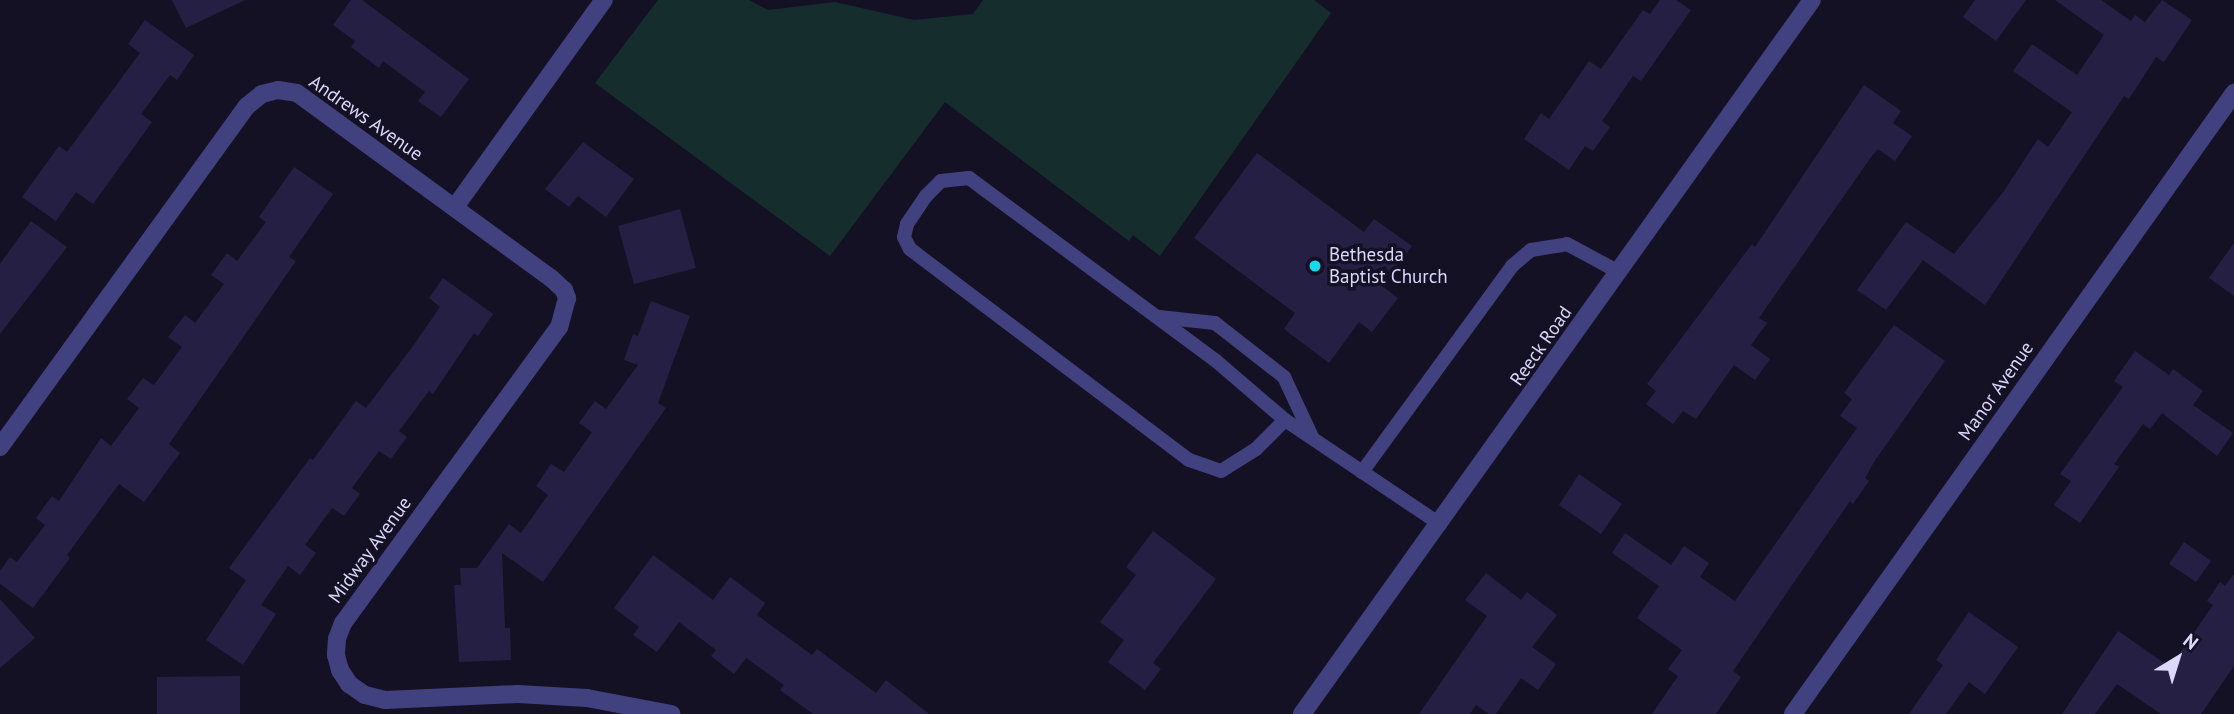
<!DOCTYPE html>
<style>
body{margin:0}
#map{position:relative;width:2234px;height:714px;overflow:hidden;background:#141125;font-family:"PT Sans",sans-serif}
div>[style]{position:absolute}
.green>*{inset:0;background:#152e2d}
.building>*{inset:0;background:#261f44}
.service>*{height:14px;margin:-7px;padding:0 7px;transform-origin:7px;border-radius:7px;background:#42417f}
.minor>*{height:18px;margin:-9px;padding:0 9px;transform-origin:9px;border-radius:9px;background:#42417f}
.tertiary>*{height:18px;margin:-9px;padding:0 9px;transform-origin:9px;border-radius:9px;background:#42417f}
.dots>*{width:19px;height:19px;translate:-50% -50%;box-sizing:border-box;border:4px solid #141125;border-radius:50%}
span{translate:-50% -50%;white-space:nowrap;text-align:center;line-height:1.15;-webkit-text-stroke:7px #141125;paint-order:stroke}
.street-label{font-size:19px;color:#dcd8fb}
.poi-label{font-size:19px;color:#dcd8fb}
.left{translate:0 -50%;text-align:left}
.north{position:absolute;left:2143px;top:623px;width:70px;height:70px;-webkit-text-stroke:5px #141125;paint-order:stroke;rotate:38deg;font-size:19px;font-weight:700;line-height:28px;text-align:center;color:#dcd8fb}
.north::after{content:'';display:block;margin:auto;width:24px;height:32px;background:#dcd8fb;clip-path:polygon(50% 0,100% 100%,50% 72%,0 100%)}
</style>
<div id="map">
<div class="green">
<i style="clip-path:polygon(658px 0,749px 0,768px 10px,835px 2px,914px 20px,973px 14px,983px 0,1314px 0,1331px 13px,1160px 256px,1133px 235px,1129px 241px,945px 102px,830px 256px,595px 83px)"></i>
</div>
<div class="building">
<i style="clip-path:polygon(172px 0,245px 0,186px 28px)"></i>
<i style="clip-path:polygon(351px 0,362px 0,469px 79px,441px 117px,418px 101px,425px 92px,383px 61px,379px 68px,351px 47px,355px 41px,333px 25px)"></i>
<i style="clip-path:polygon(1660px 0,1676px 0,1691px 10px,1641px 81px,1633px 76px,1602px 121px,1610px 127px,1593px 151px,1585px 146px,1569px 170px,1524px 139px,1541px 113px,1549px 119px,1589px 61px,1601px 69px,1643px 10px,1650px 14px)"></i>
<i style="clip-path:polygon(1975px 0,2026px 0,1996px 41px,1963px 17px)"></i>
<i style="clip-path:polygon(2055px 0,2101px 0,2131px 21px,2135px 15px,2145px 22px,2162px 0,2192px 20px,2164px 62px,2156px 57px,2129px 99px,2124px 96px,1985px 305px,1923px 260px,1886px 310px,1857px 290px,1906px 222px,1954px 254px,2004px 191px,2038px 139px,2048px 147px,2072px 112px,2013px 71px,2032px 44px,2077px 75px,2104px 35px)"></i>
<i style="clip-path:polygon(145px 20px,194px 55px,177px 80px,170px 75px,141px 114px,152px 122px,93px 204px,76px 192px,56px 221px,22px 197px,59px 146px,67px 152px,140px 53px,128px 44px)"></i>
<i style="clip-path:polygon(1864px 85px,1901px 111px,1893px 123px,1912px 136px,1895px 161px,1878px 149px,1871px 157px,1759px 318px,1767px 323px,1751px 345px,1770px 359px,1755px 380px,1734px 365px,1696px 419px,1683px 411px,1673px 424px,1646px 404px,1656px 391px,1647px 384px,1752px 244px,1755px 247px)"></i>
<i style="clip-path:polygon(583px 142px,634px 179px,606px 217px,578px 196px,569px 207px,545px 189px)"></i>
<i style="clip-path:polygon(1257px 153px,1364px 232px,1374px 219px,1412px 246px,1382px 286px,1398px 298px,1372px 332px,1359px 322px,1329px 363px,1284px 329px,1295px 313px,1194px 238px)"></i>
<i style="clip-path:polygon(294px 167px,333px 194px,289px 257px,296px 261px,169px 444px,180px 453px,144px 502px,119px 484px,67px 555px,70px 558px,33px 608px,0 584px,0 571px,10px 557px,17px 562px,45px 525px,36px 518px,52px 496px,59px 501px,101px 438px,111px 446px,139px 408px,127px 399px,143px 378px,154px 385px,182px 347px,168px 337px,185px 315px,195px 323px,224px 284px,211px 275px,227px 253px,237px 261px,266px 222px,259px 217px)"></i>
<i style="clip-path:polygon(680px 209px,696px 268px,634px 284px,618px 226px)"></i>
<i style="clip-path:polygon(31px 221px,67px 247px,0 334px,0 264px)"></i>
<i style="clip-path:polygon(2234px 243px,2234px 296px,2209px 278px)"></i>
<i style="clip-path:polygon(443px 278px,493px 314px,478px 336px,474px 333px,433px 394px,429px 391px,399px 431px,407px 437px,391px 459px,379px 451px,352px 488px,360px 494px,344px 516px,332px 508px,305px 545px,316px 553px,300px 575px,288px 566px,261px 605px,276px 614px,243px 665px,206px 640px,246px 580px,229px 568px,310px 458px,313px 460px,356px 401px,366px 408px,413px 346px,440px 307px,429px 298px)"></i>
<i style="clip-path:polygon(651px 301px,690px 316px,658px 403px,666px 408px,543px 582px,502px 553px,505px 628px,510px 628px,511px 660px,459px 662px,454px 585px,461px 585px,460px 568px,477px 568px,509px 524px,521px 533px,548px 495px,536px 486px,551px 464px,564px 472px,592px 432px,579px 423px,595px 401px,606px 409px,638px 365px,624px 360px,633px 334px,638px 336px)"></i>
<i style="clip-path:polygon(1894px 325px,1945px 361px,1874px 462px,1865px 478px,1869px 481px,1853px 504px,1850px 501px,1733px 671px,1741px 677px,1716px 714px,1652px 714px,1678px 676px,1668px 669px,1682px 650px,1637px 618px,1659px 586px,1612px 553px,1625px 533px,1671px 565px,1684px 546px,1709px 563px,1700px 577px,1735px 601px,1857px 428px,1840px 416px,1852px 399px,1844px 393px)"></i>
<i style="clip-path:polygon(2135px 351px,2169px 375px,2173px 369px,2203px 391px,2193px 405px,2233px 433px,2217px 456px,2162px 413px,2150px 429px,2143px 424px,2114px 464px,2119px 467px,2080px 523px,2054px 505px,2071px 481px,2060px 474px,2123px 387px,2114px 381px)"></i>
<i style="clip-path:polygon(1579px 474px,1622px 504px,1601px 534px,1559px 505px)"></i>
<i style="clip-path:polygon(1153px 531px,1216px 579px,1153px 663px,1161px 669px,1145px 690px,1108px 662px,1124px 640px,1100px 622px,1136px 575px,1126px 567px)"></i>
<i style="clip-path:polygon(2184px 542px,2211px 561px,2196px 582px,2169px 564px)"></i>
<i style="clip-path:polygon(653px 555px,713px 600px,730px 577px,765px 603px,757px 615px,812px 655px,817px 649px,876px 693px,886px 680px,929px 714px,813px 714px,780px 690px,784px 685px,746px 658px,734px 674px,711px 656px,716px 650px,679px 622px,657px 652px,633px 635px,639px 627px,614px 608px)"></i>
<i style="clip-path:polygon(1486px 573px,1521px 600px,1527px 592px,1557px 615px,1532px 647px,1556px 664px,1538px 690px,1521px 678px,1496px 714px,1489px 714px,1476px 705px,1470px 714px,1419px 714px,1487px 616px,1465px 600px)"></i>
<i style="clip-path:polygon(2234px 574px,2234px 666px,2201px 714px,2161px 714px,2117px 684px,2095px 714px,2062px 714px,2118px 631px,2170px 667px,2213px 605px,2207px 601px,2220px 582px,2225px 586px)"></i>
<i style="clip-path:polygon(0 599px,35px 638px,0 668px)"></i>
<i style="clip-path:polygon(1969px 612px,2018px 647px,1985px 694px,1969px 682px,1946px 714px,1909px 714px,1943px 665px,1936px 660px)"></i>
<i style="clip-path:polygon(240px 676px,240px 714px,157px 714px,157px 677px)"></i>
</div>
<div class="service">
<i style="left:1159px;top:317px;width:56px;rotate:6.1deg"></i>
<i style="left:1215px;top:323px;width:88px;rotate:38deg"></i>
<i style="left:1284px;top:377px;width:66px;rotate:65deg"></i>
<i style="left:1285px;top:420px;width:41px;rotate:135deg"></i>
<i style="left:1256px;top:449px;width:41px;rotate:147.8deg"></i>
<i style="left:1221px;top:471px;width:34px;rotate:-161deg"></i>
<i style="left:1189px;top:460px;width:350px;rotate:-142.9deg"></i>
<i style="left:910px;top:249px;width:13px;rotate:-117deg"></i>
<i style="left:904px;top:237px;width:13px;rotate:-77deg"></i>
<i style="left:907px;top:224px;width:34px;rotate:-56deg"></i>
<i style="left:926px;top:196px;width:21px;rotate:-45deg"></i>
<i style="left:941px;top:181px;width:28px;rotate:-6deg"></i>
<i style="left:969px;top:178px;width:306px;rotate:36.5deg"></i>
<i style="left:1215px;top:360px;width:92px;rotate:40.6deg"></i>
<i style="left:1285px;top:420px;width:187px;rotate:33.9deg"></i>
<i style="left:1362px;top:472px;width:255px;rotate:-53.9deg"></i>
<i style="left:1512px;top:266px;width:25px;rotate:-40deg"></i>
<i style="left:1531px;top:250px;width:36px;rotate:-9deg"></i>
<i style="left:1567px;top:244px;width:59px;rotate:28.3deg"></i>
</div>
<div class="minor">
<i style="left:455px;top:207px;width:255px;rotate:-54.3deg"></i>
<i style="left:0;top:447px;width:421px;rotate:-54.1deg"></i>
<i style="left:247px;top:106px;width:19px;rotate:-39deg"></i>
<i style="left:262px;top:94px;width:16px;rotate:-14deg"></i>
<i style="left:278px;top:90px;width:19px;rotate:9deg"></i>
<i style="left:297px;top:93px;width:314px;rotate:36.1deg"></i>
<i style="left:551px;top:278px;width:18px;rotate:43deg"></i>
<i style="left:564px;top:290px;width:9px;rotate:69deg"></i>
<i style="left:567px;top:298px;width:30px;rotate:105deg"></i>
<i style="left:559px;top:327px;width:366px;rotate:126.1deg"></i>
<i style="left:343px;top:623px;width:17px;rotate:111deg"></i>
<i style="left:337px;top:639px;width:16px;rotate:94deg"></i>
<i style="left:336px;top:655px;width:16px;rotate:75deg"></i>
<i style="left:340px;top:670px;width:17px;rotate:57deg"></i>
<i style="left:349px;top:684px;width:19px;rotate:35deg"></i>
<i style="left:365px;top:695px;width:21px;rotate:14deg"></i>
<i style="left:385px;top:700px;width:133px;rotate:-2.6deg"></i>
<i style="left:518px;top:694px;width:69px;rotate:3.3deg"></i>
<i style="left:587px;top:698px;width:86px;rotate:10.8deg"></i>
<i style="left:1793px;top:714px;width:762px;rotate:-54.62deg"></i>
</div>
<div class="tertiary">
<i style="left:1302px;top:714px;width:877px;rotate:-54.46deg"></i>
</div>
<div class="dots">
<i style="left:1315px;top:266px;background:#16d9e9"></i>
</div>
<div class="street-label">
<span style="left:366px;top:118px;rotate:35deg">Andrews Avenue</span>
<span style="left:1541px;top:346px;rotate:-55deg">Reeck Road</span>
<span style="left:1996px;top:391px;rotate:-55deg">Manor Avenue</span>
<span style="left:370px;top:550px;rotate:-54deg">Midway Avenue</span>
</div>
<div class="poi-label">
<span class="left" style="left:1329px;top:266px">Bethesda<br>Baptist Church</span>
</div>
<div class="north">N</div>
</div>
